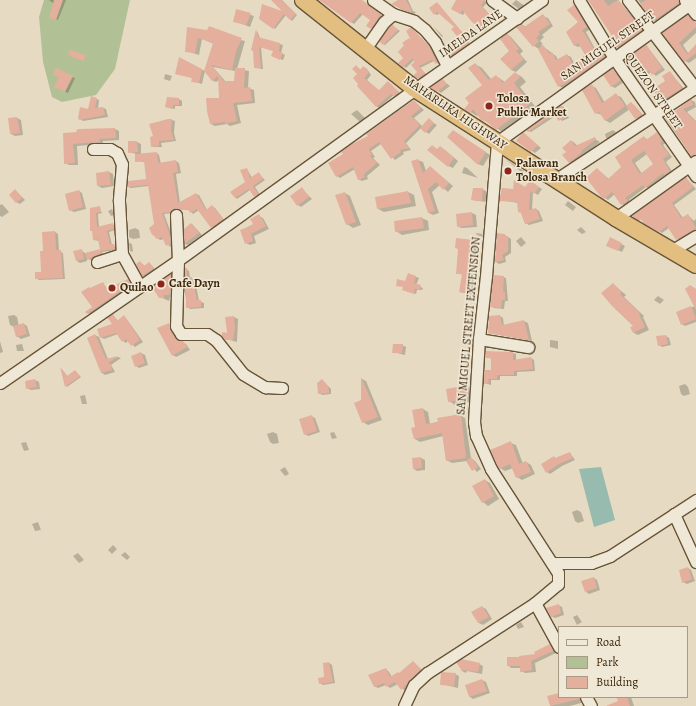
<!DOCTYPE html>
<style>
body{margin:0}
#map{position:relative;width:696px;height:706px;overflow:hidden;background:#e6dbc2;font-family:Alegreya,serif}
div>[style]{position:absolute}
.green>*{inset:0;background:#b2c195}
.water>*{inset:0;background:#97bbaf}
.shadow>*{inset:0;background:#0003}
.building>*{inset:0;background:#e4b09d}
.roads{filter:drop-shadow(1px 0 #685437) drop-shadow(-1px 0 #685437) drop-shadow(0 1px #685437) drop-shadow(0 -1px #685437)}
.minor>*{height:11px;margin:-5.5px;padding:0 5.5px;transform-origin:5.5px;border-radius:5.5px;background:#efe8d7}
.highway>*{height:16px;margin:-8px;padding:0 8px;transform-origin:8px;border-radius:8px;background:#e3be81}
.dots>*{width:11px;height:11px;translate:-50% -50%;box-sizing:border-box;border:2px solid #efe8d7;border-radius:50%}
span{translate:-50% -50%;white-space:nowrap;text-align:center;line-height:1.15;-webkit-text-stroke:3px #efe8d7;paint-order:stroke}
.street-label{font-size:12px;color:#3e2709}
.poi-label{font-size:12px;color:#3e2709;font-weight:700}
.left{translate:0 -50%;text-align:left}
.legend{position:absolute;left:558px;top:626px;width:130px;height:72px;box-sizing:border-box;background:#efe8d7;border:1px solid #a89b85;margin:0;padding:5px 7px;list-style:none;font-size:12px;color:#3e2709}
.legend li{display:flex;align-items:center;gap:8px;height:20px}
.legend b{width:20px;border:1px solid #a89b85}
</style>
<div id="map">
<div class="green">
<i style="clip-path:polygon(44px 0,130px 0,115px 69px,96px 95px,62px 102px,52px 97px,43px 62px,39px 17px)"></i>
</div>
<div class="water">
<i style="clip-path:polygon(601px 467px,615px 520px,594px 527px,579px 469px)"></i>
</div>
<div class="shadow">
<i style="clip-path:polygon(49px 0,66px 0,58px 20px,52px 18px,54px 4px)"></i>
<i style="clip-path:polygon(272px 0,282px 0,297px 15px,292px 21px,286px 15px,275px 29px,260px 18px,285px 14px)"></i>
<i style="clip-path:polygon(321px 0,360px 0,363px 14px,354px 24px)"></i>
<i style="clip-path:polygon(400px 0,408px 0,413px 11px,416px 12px,414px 14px,401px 9px,393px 4px)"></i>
<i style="clip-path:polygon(457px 0,485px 0,487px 3px,483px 7px,494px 20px,485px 31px,465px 12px,463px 15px,452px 9px)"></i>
<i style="clip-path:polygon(516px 0,525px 6px,520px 10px,512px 4px)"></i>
<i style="clip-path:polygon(591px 0,618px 0,645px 32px,621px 49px,617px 47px,616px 40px)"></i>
<i style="clip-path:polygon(638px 0,679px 0,682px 5px,656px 22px)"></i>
<i style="clip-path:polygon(437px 3px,468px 39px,467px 40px,470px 45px,453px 57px,451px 55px,461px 40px,455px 27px,440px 13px,437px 15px,435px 14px)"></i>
<i style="clip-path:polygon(574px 6px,578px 8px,590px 29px,586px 32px,595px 49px,598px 47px,602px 49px,608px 58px,563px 88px,559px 86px,539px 49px,534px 46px,521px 24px,526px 27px,543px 16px,548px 18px,553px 26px,542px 35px,544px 37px,540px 41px,543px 44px,541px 45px,556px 56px,558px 60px,567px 55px,571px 57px,575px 65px,586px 56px,581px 46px,578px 47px,574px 45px,579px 22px)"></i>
<i style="clip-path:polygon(237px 11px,254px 16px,250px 27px,234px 21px)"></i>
<i style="clip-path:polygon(378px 13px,384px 17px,374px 29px,368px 25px)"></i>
<i style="clip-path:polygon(687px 15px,696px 23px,696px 33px,683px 45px,688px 53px,696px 46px,696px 58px,689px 63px,685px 61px,663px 33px)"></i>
<i style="clip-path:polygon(433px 26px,443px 36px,442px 37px,441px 36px)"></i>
<i style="clip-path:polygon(394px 27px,400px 31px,385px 45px,383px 44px)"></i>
<i style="clip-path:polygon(evenodd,188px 28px,245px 41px,237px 69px,249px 71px,248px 88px,254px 90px,255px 103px,237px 105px,241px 123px,230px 126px,227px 124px,215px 126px,211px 124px,220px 99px,219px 80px,216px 82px,212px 80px,205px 71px,202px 84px,192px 81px,193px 78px,176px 74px,180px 59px,205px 71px,214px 44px,202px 39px,199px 55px,186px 51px,188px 28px,213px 67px,235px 71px,235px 82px,226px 82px,213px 67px)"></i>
<i style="clip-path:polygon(413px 30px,431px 48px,439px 64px,434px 61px,420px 68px,427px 75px,420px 79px,418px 78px,418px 72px,414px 60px,406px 68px,399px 63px,405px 58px,413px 42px)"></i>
<i style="clip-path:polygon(257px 31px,260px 38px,283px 45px,281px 53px,285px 55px,283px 60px,275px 57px,274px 51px,261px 47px,263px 69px,255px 68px,254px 51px,252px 50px)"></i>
<i style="clip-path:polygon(507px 34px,511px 37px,523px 51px,520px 54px,527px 62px,516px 72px,511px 70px)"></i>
<i style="clip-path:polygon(646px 45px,665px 70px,656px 76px,651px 72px,644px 78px,634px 67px,629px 66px)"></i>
<i style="clip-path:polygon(475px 64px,482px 68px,491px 79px,496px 76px,505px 82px,515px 73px,522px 77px,526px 82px,520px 87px,537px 109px,504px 133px,482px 119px,478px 115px,477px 116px,465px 109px,484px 85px)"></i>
<i style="clip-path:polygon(356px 66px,361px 70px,364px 67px,367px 69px,371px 75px,367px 80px,379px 91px,388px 82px,401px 94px,397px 97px,394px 95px,379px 108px,376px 106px,358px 74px)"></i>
<i style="clip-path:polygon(612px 69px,624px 82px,615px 88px,611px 86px)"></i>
<i style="clip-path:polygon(670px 72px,684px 89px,668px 100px,661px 94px,657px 94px,666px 82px)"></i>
<i style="clip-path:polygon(165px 74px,172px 76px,170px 81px,164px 79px)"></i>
<i style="clip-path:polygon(72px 77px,75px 78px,68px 93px,58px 88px)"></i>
<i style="clip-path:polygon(442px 80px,450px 86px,441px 93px,432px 87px)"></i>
<i style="clip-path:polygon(592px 86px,596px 88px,605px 103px,616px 95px,621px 97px,627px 106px,631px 103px,634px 105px,644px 116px,638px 120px,630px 109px,610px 123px,605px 120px,602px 115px,596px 113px)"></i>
<i style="clip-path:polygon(96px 99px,99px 100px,98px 109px,103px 108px,106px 109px,108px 117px,83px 121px,80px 119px)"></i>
<i style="clip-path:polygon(179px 99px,182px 101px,182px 106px,175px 106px,175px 109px,166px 107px)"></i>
<i style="clip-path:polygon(691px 100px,695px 102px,696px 107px,687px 112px,696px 121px,696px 158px,691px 155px,666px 119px)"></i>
<i style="clip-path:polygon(415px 102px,424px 110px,414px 118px,423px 127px,432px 122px,437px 125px,429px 134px,421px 128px,406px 143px,411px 150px,403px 152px,404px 154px,395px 160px,381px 144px,371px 151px,375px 157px,373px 158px,380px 165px,367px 176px,368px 179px,362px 181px,358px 179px,355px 169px,340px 178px,337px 176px,330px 164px,369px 136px,399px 110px,401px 112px)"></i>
<i style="clip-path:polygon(561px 106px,564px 107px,569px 118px,562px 121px,557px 115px,531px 132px,528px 131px)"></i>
<i style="clip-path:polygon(357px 110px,365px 118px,360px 122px,351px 114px)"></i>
<i style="clip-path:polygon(17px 118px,21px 120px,23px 135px,15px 136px,11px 134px)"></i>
<i style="clip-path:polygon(172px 120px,175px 121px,174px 133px,176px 141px,161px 143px,162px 147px,152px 147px,154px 137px,151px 124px)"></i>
<i style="clip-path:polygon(115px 129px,119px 131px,119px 140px,103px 141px,103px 144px,77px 146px,78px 165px,69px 165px,65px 163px,64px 134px,78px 133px,79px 130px)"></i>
<i style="clip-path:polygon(613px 130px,618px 134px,610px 140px,606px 138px,605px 134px)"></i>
<i style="clip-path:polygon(523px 133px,541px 148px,535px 153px,517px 140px)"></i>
<i style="clip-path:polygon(458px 134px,490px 155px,483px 166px,478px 164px)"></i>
<i style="clip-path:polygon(evenodd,657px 134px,661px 136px,666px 143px,663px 145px,672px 157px,666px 162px,673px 173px,669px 177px,666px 175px,649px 189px,646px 187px,629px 200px,631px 203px,626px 207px,622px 204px,615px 194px,608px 200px,602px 196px,597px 169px,609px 179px,622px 168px,644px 137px,648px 140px,657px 134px,647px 154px,654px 164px,642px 174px,635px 163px,647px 154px)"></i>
<i style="clip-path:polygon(595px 139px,600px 142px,574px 165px,569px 162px,567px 152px,572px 141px,578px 146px)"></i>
<i style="clip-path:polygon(137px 142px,141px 144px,141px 154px,157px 153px,159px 155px,161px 164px,176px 161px,179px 163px,181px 173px,176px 174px,180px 203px,196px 194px,199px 195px,207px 210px,212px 206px,215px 208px,225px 221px,214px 229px,199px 210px,193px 214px,189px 210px,179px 209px,173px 213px,164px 214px,173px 238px,173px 246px,170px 247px,164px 239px,160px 240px,153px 235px,155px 224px,149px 186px,131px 188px,128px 187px,147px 180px,145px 162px,136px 161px,136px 154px,129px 152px)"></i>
<i style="clip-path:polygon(432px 146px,438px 150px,440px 147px,445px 150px,458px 161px,453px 168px,448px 166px)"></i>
<i style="clip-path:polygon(504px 158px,507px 160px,524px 171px,523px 173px,520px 171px)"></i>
<i style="clip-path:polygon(418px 160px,423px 162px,426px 171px,430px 167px,453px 186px,448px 192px,440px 185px,432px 192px,439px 213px,433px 215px,429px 213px,412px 162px)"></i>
<i style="clip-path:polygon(464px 167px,467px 168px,478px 178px,462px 173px)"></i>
<i style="clip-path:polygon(247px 169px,252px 178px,259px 174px,265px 180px,255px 187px,260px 195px,256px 197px,250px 190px,237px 199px,235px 197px,247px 182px,242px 170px)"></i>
<i style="clip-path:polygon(109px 172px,113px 174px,114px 186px,102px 188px,98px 186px)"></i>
<i style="clip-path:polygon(686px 178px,696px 189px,674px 205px,683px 218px,688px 215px,694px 221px,696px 219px,696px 232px,680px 241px,669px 228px,662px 233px,634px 215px)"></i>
<i style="clip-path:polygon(534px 184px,542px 189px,538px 195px,533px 192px,532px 210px,536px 209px,539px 211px,543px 221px,529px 225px,525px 223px,518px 203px,500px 200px,514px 190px,526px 188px)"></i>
<i style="clip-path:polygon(302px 189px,312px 199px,301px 207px,298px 205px)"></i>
<i style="clip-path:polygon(482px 189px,486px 191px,486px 202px,472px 200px)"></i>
<i style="clip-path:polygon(15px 190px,25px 200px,20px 204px,16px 202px)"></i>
<i style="clip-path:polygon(79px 191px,82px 193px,86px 209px,74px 212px,70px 210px)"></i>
<i style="clip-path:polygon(408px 192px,414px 195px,416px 206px,384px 212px,378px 209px)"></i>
<i style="clip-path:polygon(345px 193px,350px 196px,361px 225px,353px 228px,347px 224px)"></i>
<i style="clip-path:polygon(568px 201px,576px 207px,573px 211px,565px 205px)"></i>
<i style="clip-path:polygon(2px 204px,9px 212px,2px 217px,0 216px,0 205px)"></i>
<i style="clip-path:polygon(99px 207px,102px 213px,98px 214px,99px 227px,112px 224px,115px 226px,115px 230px,109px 232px,112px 245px,116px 247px,117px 250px,102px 252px,103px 254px,90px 260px,87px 258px,87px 261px,80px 263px,77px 261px,81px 250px,86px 254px,101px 250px,99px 241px,94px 240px,91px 209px)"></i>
<i style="clip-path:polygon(112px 209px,114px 215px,111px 216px,108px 211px)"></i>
<i style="clip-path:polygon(472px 213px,476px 215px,477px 227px,461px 228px,458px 226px,457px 215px)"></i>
<i style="clip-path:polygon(259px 216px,263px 218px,269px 229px,254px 236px,256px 243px,250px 245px,246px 243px,241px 230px,254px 224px)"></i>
<i style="clip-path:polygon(422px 218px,428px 221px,429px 230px,402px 235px,396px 231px)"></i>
<i style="clip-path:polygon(192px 224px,202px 235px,188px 245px,185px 244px,185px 229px)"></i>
<i style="clip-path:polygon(581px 227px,586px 232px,582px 234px,577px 230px)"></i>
<i style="clip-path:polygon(135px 228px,139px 230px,140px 238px,133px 239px,129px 237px,129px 230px)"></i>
<i style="clip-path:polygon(55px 232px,58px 234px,59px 251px,63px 253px,65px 279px,39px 280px,36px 278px,42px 273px,44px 252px,43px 233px)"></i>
<i style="clip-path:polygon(476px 233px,482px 234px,483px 237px,477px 235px)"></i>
<i style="clip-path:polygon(497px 234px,505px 235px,511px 239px,511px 253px,505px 257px,506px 262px,499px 264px,496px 262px)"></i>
<i style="clip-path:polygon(521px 237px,526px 243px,521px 247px,516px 241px)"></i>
<i style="clip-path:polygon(611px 238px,625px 246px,622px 252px,611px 247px)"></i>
<i style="clip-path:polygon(457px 239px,474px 241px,478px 243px,476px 257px,473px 257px,473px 272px,474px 273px,472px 295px,460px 292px,463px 275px,457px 273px,459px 249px)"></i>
<i style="clip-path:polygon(129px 243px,132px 244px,133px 252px,130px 251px)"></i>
<i style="clip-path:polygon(140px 262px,145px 266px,149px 263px,156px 270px,146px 277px,143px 276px,137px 264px)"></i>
<i style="clip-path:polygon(186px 269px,189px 271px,190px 278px,195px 280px,199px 301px,204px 303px,204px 308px,190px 309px,187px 307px,185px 292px)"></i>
<i style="clip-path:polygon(409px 274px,419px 278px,416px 285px,423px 288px,422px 290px,417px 290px,416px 294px,406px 291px,403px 290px,404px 287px,397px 285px,406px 282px)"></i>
<i style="clip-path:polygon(171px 275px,176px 278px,175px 298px,170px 297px,169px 301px,160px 297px)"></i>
<i style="clip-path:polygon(503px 277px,506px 278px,508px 301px,505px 301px,504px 309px,494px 308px,491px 306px)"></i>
<i style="clip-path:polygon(128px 280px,134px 286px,91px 316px,87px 312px,94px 307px,91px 289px,103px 283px,108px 290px)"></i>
<i style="clip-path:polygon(613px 284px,626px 295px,624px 297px,644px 316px,643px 317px,649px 330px,638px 335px,634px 333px,635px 326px)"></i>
<i style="clip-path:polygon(696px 290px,696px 322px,685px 326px,682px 324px,677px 313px,695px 306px)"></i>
<i style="clip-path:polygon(658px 296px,664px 300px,660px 304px,654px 300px)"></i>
<i style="clip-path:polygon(14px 315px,17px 317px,19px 326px,24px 324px,27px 326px,30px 336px,21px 339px,17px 336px,14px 327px,10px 325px,8px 316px)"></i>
<i style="clip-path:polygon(113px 315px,118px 321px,124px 317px,126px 318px,143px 342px,135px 347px,128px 341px,126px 343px,123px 341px,118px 334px,104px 339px,101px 337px,113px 325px)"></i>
<i style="clip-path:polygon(500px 316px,503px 318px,504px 326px,524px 321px,528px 323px,532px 341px,489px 333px)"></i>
<i style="clip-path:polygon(234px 317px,238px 319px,237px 342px,226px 339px)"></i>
<i style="clip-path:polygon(169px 324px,172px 326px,178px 340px,186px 344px,190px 350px,176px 357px,173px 355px)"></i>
<i style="clip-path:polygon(95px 335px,99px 337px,108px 359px,118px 357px,121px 358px,111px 365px,115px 372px,105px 375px,102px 373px)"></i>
<i style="clip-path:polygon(666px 336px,669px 338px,671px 345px,662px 347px,659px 345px)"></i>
<i style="clip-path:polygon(550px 340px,558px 341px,558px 349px,550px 347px)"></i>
<i style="clip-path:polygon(0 341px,3px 352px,0 353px)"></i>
<i style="clip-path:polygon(22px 344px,24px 351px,17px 351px,16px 345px)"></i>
<i style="clip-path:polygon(402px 345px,406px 347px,405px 355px,393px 352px)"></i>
<i style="clip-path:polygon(141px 353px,145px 355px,148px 365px,139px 368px,136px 366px)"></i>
<i style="clip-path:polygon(513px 353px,516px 354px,516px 361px,531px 358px,534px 360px,535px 371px,517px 372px,517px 376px,500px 376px,500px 380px,491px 380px,491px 385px,484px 383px,492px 371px,492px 359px,486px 357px)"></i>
<i style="clip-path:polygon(62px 369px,68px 377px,75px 371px,81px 377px,67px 387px)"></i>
<i style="clip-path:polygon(362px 379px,366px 381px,382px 420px,368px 425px,363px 422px)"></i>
<i style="clip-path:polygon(35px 380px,39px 382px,40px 389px,31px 390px,27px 388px)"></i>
<i style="clip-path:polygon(322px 380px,331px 389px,331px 394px,322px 395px,319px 393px)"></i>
<i style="clip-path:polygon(685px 384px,688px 387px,690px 394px,684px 396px,681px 394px,679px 386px)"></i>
<i style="clip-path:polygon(468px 386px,474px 389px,474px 401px,455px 405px,449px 401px,447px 390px)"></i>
<i style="clip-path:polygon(85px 395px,87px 404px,82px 404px,80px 396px)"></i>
<i style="clip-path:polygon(423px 409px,428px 412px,430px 424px,460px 415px,465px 418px,471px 458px,475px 461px,481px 469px,477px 472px,467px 461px,452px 463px,446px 460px,443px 436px,420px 442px,415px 439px)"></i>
<i style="clip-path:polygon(311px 416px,315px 418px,320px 432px,308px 436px,305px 434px)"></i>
<i style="clip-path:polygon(273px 432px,277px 434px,279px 443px,273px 444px,270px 442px,267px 434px)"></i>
<i style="clip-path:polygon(334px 432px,337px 438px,332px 439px,330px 433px)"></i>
<i style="clip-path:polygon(26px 442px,29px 450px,24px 451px,21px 443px)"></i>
<i style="clip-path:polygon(511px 443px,516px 445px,523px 464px,526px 462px,531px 465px,535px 474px,522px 480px,517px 477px,513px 468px,505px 471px,500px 468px)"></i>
<i style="clip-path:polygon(570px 453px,575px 460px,562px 466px,550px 474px,547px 472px,554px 457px,556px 459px)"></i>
<i style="clip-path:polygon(421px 458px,425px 460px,425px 470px,417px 471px,414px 469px)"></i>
<i style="clip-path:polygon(285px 467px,289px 474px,285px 476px,280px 470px)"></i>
<i style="clip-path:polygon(485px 480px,490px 483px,499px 499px,488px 506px,483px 502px)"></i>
<i style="clip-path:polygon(577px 510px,581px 512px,584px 521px,578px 523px,575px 521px,572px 512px)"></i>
<i style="clip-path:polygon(38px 522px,41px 530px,35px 531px,32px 524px)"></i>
<i style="clip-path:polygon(113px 545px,117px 549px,112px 554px,108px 550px)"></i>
<i style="clip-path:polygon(125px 552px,130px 557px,127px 560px,121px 555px)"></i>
<i style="clip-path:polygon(78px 553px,84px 560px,79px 563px,73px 556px)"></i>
<i style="clip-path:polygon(688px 568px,691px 570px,695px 581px,687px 584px,683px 582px)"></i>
<i style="clip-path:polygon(594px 578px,597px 580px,600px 590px,589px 594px,586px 592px)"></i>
<i style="clip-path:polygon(558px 605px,562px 607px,564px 615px,555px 618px,551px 616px)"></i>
<i style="clip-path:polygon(482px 607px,486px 609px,492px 619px,483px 625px,479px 623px,473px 613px)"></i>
<i style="clip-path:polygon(577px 615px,582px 622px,577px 625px,573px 617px)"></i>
<i style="clip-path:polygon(521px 622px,524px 627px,518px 629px,516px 625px)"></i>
<i style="clip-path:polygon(550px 646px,556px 653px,535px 663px,536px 672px,525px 673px,521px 671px,521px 668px,511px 668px,508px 665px,520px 658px,536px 655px)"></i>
<i style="clip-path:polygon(413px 662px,424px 672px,405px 691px,398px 684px,390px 688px,386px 685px,378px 688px,374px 686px,386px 669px,389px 672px,392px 677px,400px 674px)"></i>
<i style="clip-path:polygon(329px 663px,332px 665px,335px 683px,323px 685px,320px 683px,326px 677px)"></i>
<i style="clip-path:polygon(458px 663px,479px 664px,483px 666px,482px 674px,467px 671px,466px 673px,462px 671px)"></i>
<i style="clip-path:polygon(455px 674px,459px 676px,458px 688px,441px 684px)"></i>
<i style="clip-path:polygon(482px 680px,486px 682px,490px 693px,473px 699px,470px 697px,466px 686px)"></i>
<i style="clip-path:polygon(559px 694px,559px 697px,580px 697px,581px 703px,570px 706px,551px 706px,548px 697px)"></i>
<i style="clip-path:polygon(618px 697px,631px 697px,634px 706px,607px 706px,619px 701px)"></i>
</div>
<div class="building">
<i style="clip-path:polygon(54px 0,63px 0,56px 20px,49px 18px)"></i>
<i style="clip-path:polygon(271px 0,281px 0,296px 14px,290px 20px,284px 14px,273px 29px,259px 19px,262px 4px,282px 11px)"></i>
<i style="clip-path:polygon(319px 0,362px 0,381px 14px,371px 29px,366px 26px,370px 20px,360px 13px,351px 23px)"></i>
<i style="clip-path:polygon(398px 0,406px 0,412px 11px,410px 12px,391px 4px)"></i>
<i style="clip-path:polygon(456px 0,485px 0,481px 5px,492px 18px,481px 30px,472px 22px,462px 10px,460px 14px,451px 9px)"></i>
<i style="clip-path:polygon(588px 0,604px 0,608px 6px,618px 0,642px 30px,616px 48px,612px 41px,614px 39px)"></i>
<i style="clip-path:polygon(646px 0,678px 0,679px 3px,653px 21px,640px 4px)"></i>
<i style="clip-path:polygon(437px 2px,466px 37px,465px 38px,469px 43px,450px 56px,446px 49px,460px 40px,451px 29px,454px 27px,437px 12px,434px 15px,429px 8px)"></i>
<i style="clip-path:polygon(574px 5px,587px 27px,582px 30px,594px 49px,598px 46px,605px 56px,573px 79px,558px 87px,538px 49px,543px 45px,550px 54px,552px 52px,556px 60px,567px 54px,573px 65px,585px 55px,578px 43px,574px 46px,566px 32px,578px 22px,567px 10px)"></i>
<i style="clip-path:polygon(236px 9px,251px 13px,246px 25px,233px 22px)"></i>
<i style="clip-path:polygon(543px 14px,550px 24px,538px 32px,540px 34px,536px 38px,539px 41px,533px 47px,516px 27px,521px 23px,524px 27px)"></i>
<i style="clip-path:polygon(687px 14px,696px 24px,696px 27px,679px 43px,687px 54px,696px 44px,696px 53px,684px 62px,662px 33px)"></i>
<i style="clip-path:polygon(392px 24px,398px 30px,383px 45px,379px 41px)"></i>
<i style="clip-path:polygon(209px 26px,242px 38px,236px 51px,232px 70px,211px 65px,224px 81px,234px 81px,235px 68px,245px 68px,244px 88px,250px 87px,252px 101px,233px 103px,237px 121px,225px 124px,225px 122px,210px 124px,207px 111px,206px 98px,219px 98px,218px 76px,212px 81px,204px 71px,213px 43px,198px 38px,195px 53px,185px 52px,187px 27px,207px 30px)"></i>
<i style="clip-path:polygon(411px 27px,429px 46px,437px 63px,436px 64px,432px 60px,419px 66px,425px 73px,417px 79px,413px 76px,417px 72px,411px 65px,414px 62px,413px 58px,403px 67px,398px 63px,403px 58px,398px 52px,404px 45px,402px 43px,409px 38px,411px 40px,406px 31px)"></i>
<i style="clip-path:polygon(256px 29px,258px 37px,280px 43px,279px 51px,283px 53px,280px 60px,271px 56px,273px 51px,259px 47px,261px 68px,254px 68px,253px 51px,251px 50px)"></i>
<i style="clip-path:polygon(507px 33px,519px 49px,516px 51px,524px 59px,511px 70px,500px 59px,509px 51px,500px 39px)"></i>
<i style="clip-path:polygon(646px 44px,662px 68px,652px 75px,649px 70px,641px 77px,631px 65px,629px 67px,624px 60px)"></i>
<i style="clip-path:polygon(70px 50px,86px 55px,83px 61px,68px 55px)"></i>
<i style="clip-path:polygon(179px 57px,202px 69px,199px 83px,191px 82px,192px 78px,175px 74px)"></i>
<i style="clip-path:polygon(475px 63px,489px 80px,496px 75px,503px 83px,515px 72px,520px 77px,514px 83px,530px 104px,496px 130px,486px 121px,481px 120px,473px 109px,470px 113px,464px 109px,469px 103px,465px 98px,482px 85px,468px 68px)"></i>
<i style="clip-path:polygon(356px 65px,360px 70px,363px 66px,369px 72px,364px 78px,379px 90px,388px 81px,399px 92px,394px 96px,391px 94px,376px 107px,357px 86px,358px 84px,353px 78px,357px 74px,352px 69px)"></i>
<i style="clip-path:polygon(56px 68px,73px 76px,65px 92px,54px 87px,59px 77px,53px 75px)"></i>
<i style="clip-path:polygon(612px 68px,621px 80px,611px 87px,603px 75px)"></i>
<i style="clip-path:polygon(670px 71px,682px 88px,665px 99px,659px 93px,656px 95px,653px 89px,665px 81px,662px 76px)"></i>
<i style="clip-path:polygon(442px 78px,447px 84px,437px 92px,430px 87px)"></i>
<i style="clip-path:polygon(592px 84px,602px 103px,616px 93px,625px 106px,605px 121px,599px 112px,595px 114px,582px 90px)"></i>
<i style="clip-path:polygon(91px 96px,97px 98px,95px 108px,103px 107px,105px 115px,79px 120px,78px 118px,80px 107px,88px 109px)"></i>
<i style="clip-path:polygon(167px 97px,179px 98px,179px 105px,173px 105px,172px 109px,165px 107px)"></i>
<i style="clip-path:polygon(691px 99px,693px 105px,683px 109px,696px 122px,696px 154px,691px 156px,672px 126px,665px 119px)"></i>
<i style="clip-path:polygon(414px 100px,421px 108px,411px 116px,420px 125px,404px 141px,409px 148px,400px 150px,401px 152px,391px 159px,379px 142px,369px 149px,372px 155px,370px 156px,377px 163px,364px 174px,365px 177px,358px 180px,353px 167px,336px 177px,328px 163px,343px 154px,341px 152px,350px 145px,368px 136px,366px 134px)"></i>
<i style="clip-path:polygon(631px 102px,642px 114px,635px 119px,626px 106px)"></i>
<i style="clip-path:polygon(561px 105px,567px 117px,558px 121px,555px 113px,528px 132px,526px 130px)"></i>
<i style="clip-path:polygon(17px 117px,20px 133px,10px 134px,8px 118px)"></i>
<i style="clip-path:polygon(429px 118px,434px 123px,425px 133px,420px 128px)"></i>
<i style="clip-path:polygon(168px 119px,172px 119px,171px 131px,174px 140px,159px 141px,159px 146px,151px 147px,150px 137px,153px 136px,149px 124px)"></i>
<i style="clip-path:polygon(115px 128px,116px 138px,99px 139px,100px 142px,73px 144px,75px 163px,64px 164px,63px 133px,77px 132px,76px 130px,79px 129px)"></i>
<i style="clip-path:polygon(453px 130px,486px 152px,478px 165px,447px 137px)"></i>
<i style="clip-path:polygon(523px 132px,538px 145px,531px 152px,516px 141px)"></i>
<i style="clip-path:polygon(evenodd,657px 132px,662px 141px,660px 143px,669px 155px,663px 159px,670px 171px,664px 175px,663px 173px,645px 188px,643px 185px,625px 198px,628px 201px,621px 205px,612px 192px,604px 199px,601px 197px,586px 178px,597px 168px,608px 179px,621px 167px,615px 157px,641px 138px,644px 136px,646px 140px,657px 132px,644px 151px,653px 164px,640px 174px,631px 160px,644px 151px)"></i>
<i style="clip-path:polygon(595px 137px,596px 139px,581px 151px,582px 152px,569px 163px,562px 155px,566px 152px,562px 148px,571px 140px,575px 146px)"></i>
<i style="clip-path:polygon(128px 141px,137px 141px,138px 152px,128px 153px)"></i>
<i style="clip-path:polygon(432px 145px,437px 149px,440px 146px,454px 158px,448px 167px,427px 150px)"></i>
<i style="clip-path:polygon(157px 152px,158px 163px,176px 160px,178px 172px,173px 173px,178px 203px,196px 193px,206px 210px,212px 205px,223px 219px,211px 228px,197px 209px,190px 213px,188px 209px,181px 210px,175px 208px,170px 212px,162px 213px,170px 236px,170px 244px,166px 246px,162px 237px,156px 239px,154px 234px,152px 235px,149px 228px,154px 224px,148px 185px,127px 187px,128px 181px,146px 179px,144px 161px,135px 162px,135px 154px)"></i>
<i style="clip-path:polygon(418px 159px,423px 173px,430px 166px,449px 183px,443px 190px,436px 182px,428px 189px,435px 211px,428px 213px,411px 161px)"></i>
<i style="clip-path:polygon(247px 168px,250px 178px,259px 172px,263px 179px,253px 186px,258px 194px,254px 197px,249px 189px,235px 198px,230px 192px,245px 182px,240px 170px)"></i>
<i style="clip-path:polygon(109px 171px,111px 185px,97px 186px,96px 173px)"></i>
<i style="clip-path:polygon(686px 177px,693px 187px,672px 203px,681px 218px,688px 214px,696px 228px,676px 240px,667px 226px,659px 232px,644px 224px,641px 219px,639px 221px,634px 218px,632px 215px)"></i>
<i style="clip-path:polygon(514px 180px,525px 187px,530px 180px,539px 187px,534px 194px,530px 191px,529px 210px,536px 208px,540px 219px,525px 224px,521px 213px,518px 212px,517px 202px,499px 201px,502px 188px,513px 189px)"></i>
<i style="clip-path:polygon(302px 187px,309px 197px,297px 206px,290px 196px)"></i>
<i style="clip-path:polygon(473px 188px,483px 188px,482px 201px,471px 200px)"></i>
<i style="clip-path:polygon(15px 189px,22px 198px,16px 203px,9px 195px)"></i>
<i style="clip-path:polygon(79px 190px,83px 207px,69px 211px,65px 194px)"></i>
<i style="clip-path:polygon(408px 191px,411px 203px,377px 209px,375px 197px)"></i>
<i style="clip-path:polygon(345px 192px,356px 222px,346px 225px,335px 195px)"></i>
<i style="clip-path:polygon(100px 206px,101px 212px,96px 213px,97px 227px,113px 223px,114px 229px,107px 231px,110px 244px,114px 244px,115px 249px,101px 251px,101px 253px,87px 260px,85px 253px,100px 249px,97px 236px,97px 240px,93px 240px,92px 231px,90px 231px,90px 208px)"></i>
<i style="clip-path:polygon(472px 212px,473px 225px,457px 227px,456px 214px)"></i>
<i style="clip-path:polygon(259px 214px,266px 226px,251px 234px,253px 241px,245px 244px,240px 230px,249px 227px,253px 224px,250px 219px)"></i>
<i style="clip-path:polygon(422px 217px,424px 228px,395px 232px,394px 221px)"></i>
<i style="clip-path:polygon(191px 223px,199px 233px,184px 244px,184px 229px)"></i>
<i style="clip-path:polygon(55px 231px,56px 250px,61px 250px,63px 278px,35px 279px,35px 272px,41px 272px,40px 251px,43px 251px,42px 232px)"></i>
<i style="clip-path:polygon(497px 233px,505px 234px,505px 236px,508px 236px,508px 251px,502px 255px,504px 260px,495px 262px)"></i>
<i style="clip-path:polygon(610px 237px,622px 243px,618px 251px,606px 246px)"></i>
<i style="clip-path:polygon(456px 238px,474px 240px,473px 256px,470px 255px,470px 269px,471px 270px,469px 294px,459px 292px,462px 274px,456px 274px,458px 249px,455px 248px)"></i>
<i style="clip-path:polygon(82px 249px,84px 259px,76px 261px,73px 251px)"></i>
<i style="clip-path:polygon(140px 261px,144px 266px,149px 262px,154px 268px,142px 276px,136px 264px)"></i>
<i style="clip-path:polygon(185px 268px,187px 268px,187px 278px,192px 277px,197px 300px,201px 300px,201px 307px,186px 308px,186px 292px,184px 292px)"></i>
<i style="clip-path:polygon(408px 273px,416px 276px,414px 283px,421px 285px,420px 290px,415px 289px,414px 294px,402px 290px,403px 287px,396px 286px,397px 279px,405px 281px)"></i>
<i style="clip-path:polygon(171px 274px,170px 293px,169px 295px,164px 295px,164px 298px,159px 298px,152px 287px)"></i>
<i style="clip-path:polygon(493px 275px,504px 276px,503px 291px,505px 292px,505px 300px,502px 300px,501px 308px,490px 307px)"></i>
<i style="clip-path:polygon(128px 279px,131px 284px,87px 314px,85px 312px,92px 307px,81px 292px,89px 287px,90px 288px,103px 282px,106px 289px)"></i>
<i style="clip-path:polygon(613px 283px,622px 292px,620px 294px,640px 313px,639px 314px,645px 327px,633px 333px,630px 327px,633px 326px,612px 306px,601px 293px)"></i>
<i style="clip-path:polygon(690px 285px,696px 289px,696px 310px,685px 289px)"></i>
<i style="clip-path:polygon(691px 306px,696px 319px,681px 325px,676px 312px)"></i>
<i style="clip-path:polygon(113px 314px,117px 321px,124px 315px,140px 340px,131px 346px,126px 339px,122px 342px,116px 333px,100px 338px,97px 329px,112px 324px,107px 317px)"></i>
<i style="clip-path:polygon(500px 315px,502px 325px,524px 320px,529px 340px,488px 333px,489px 316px)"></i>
<i style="clip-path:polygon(234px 316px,235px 328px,233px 340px,225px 340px,222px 336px,222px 332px,227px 333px,225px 317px)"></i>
<i style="clip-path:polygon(24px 323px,27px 334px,16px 337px,13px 326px)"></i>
<i style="clip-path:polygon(169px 323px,170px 329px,175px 338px,183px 341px,187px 347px,172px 356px,157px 328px)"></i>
<i style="clip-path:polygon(95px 334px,106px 359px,118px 356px,107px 364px,110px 363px,112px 370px,101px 373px,87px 338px)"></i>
<i style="clip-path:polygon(666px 335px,668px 344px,658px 346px,656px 336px)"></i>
<i style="clip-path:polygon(393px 344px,403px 344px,402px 353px,392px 353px)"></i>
<i style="clip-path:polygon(485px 351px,513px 352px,513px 360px,531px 357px,533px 369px,514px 371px,514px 375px,497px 375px,497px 379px,488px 379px,489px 383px,483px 384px,484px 370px,491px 370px,491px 358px,485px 358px)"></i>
<i style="clip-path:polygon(141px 352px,145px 363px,135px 367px,131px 356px)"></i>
<i style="clip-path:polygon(60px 367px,67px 376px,75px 370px,80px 376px,65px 387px)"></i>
<i style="clip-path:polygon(361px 377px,378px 417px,362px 423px,354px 403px,361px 400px)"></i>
<i style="clip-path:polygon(35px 379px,37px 387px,26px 389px,25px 381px)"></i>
<i style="clip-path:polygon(322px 379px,328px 386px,329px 393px,318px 394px,317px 383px)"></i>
<i style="clip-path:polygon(468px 385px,468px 398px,448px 402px,446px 389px)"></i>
<i style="clip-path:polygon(423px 408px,426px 424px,438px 422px,437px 418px,461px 414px,466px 458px,446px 461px,442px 433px,414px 439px,411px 428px,415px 427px,412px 410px)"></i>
<i style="clip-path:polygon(312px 415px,317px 431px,304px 435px,299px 419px)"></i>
<i style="clip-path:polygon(511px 441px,519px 464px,526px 461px,531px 472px,516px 478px,510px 464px,499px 469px,490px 450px)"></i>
<i style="clip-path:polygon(570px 452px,573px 458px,559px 464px,546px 473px,541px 464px,554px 456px,555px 458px)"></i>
<i style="clip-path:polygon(421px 457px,422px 468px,413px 469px,412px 458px)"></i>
<i style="clip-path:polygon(471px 457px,478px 467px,472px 471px,466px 461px)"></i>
<i style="clip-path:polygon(485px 479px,494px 496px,482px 503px,472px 486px)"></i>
<i style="clip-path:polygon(688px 567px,692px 579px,682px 583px,679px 570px)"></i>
<i style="clip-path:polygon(594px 577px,597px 588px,585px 592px,581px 581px)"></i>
<i style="clip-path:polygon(559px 604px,561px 613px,551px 617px,546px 608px)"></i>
<i style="clip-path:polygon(482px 606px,489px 617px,478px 623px,471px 612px)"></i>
<i style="clip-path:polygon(550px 644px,553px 651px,531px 661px,532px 670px,520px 672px,520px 666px,507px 666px,507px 657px,519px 657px,519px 656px,535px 654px,534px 652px)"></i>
<i style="clip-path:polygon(462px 659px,480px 663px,478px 672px,463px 670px,462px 671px,456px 662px)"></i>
<i style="clip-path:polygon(413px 661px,421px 669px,401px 690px,395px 682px,386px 687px,384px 683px,374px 687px,368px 675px,386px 668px,390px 677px,398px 672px,399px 673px)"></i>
<i style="clip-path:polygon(329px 662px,333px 682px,319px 684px,318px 678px,324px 677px,323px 663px)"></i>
<i style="clip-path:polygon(441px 672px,456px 673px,454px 686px,440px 685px)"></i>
<i style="clip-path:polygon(482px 679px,487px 691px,469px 697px,465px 685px)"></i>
<i style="clip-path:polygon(559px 693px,559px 697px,579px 697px,579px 699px,550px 706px,547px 696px)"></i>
<i style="clip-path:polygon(616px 697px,627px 697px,630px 706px,606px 706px,618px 701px)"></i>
</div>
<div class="roads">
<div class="minor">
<i style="left:373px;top:0;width:24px;rotate:35deg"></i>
<i style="left:492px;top:0;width:31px;rotate:36deg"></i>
<i style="left:579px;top:0;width:68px;rotate:58.9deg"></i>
<i style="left:614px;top:58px;width:144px;rotate:55.2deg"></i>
<i style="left:628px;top:0;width:112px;rotate:52.6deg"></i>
<i style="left:685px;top:0;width:18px;rotate:52deg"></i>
<i style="left:365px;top:49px;width:33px;rotate:-55deg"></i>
<i style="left:384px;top:22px;width:12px;rotate:-42deg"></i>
<i style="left:393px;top:14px;width:22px;rotate:18deg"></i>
<i style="left:414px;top:21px;width:14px;rotate:39deg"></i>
<i style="left:425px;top:30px;width:16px;rotate:50deg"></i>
<i style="left:435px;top:42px;width:27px;rotate:63deg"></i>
<i style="left:93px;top:149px;width:17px"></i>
<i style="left:110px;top:149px;width:8px;rotate:30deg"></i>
<i style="left:117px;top:153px;width:12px;rotate:66deg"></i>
<i style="left:122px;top:164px;width:37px;rotate:95deg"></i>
<i style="left:119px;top:201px;width:53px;rotate:86.8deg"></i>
<i style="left:122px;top:254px;width:35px;rotate:61deg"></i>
<i style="left:555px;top:180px;width:169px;rotate:-33.4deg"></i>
<i style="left:176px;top:215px;width:45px;rotate:87.5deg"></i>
<i style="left:178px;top:260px;width:66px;rotate:91.7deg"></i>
<i style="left:176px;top:326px;width:9px;rotate:58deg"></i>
<i style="left:181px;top:334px;width:26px"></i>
<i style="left:207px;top:334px;width:11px;rotate:34deg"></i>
<i style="left:216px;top:340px;width:43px;rotate:51.5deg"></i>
<i style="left:243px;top:374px;width:26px;rotate:31deg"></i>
<i style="left:265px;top:387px;width:17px;rotate:3deg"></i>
<i style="left:616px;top:218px;width:98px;rotate:-35.5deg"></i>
<i style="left:671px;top:251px;width:29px;rotate:-31deg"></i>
<i style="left:97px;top:262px;width:26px;rotate:-18deg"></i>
<i style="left:479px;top:339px;width:50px;rotate:9.3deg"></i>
<i style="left:0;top:383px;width:216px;rotate:-34.6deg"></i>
<i style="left:178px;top:260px;width:292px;rotate:-35.8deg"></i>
<i style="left:415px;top:89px;width:155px;rotate:-35deg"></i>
<i style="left:674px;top:514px;width:53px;rotate:65.4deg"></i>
<i style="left:552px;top:563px;width:39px"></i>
<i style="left:591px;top:563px;width:20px;rotate:-20deg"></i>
<i style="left:610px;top:556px;width:103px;rotate:-33.1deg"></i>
<i style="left:535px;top:603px;width:50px;rotate:61.4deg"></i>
<i style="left:586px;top:697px;width:10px;rotate:61deg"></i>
<i style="left:404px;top:706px;width:23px;rotate:-65deg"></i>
<i style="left:414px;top:685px;width:18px;rotate:-43deg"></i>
<i style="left:427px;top:673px;width:129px;rotate:-32.9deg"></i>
<i style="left:535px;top:603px;width:30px;rotate:-40deg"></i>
<i style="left:558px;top:584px;width:11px;rotate:-90deg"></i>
<i style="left:558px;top:573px;width:124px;rotate:-122.8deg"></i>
<i style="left:491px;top:469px;width:36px;rotate:-114deg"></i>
<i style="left:476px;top:436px;width:14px;rotate:-98deg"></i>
<i style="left:474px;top:422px;width:83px;rotate:-86.6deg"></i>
<i style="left:479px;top:339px;width:63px;rotate:-83.7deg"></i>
<i style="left:486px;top:276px;width:134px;rotate:-85.3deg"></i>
<i style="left:497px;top:142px;width:244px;rotate:-35.6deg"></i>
</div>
<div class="highway">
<i style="left:303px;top:0;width:143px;rotate:38.5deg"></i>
<i style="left:415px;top:89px;width:239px;rotate:32.7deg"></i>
<i style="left:616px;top:218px;width:93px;rotate:30.4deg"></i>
</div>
</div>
<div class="dots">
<i style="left:489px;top:106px;background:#8f2418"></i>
<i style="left:508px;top:171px;background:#8f2418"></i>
<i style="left:161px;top:284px;background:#8f2418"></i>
<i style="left:112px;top:288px;background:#8f2418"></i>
</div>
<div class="street-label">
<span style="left:471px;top:34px;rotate:-35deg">IMELDA LANE</span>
<span style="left:608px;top:46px;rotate:-35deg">SAN MIGUEL STREET</span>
<span style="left:653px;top:91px;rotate:55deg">QUEZON STREET</span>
<span style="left:455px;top:113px;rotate:34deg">MAHARLIKA HIGHWAY</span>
<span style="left:469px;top:326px;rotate:-85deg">SAN MIGUEL STREET EXTENSION</span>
</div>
<div class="poi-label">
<span class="left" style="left:497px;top:106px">Tolosa<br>Public Market</span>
<span class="left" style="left:516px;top:171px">Palawan<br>Tolosa Branch</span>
<span class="left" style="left:169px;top:284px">Cafe Dayn</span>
<span class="left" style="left:120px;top:288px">Quilao</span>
</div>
<ul class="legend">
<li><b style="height:5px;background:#efe8d7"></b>Road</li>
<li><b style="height:11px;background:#b2c195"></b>Park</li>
<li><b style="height:11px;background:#e4b09d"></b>Building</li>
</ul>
</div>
